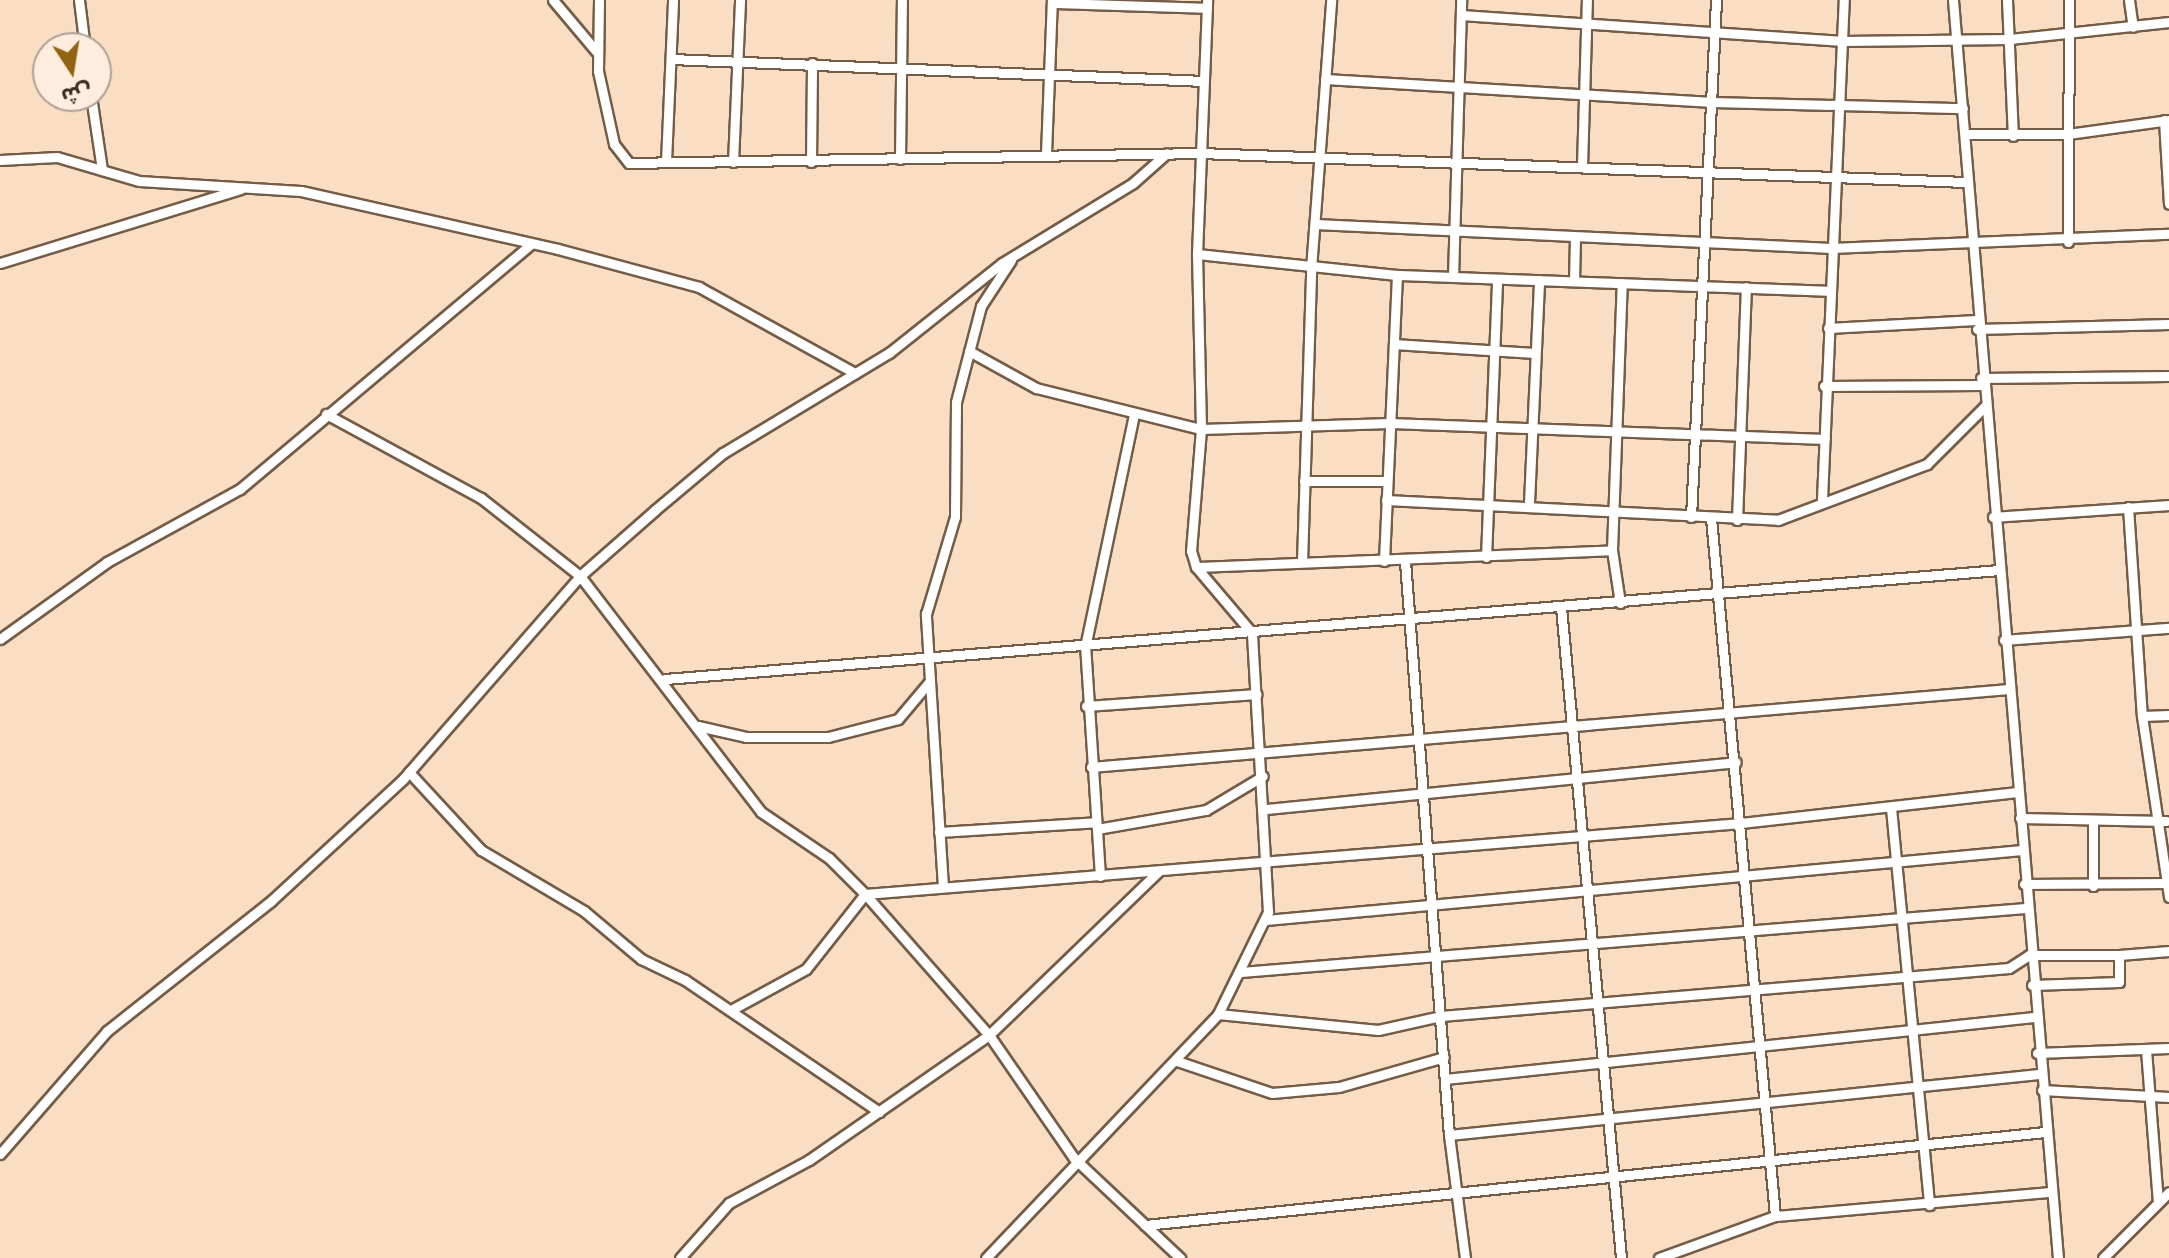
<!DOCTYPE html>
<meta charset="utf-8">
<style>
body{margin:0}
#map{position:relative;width:2169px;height:1258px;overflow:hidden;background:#f9dec4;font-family:Cabin,"Noto Sans Arabic",sans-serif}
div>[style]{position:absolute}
.roads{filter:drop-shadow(2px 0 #745c46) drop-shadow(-2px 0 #745c46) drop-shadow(0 2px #745c46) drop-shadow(0 -2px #745c46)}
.minor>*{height:9px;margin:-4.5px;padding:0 4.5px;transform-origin:4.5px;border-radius:4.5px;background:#fff}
span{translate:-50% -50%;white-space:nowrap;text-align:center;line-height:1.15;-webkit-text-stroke:8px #feedde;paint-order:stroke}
.north{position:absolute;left:32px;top:32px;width:80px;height:80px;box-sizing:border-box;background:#feedde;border:2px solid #afa194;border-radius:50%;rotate:168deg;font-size:22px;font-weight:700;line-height:32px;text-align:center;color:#392e24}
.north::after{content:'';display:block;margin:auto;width:28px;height:36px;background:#926310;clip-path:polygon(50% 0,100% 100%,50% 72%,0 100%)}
</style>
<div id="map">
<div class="roads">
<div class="minor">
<i style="left:79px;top:0;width:48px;rotate:82.9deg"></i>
<i style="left:553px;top:0;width:67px;rotate:49.9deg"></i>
<i style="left:599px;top:0;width:71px;rotate:90.8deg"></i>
<i style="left:598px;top:71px;width:75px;rotate:77.6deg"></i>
<i style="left:614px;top:144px;width:24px;rotate:52deg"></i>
<i style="left:629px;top:163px;width:571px;rotate:-1deg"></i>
<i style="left:1200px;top:153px;width:768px;rotate:2.17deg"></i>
<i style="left:1953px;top:0;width:1262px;rotate:85.23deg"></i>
<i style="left:2007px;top:0;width:136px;rotate:87.5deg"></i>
<i style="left:2129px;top:0;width:27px;rotate:82deg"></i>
<i style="left:1052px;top:3px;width:155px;rotate:1.8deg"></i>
<i style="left:1461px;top:15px;width:383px;rotate:3.9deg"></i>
<i style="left:1843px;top:41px;width:167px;rotate:-0.7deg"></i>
<i style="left:2010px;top:39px;width:160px;rotate:-6.1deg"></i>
<i style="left:671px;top:59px;width:533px;rotate:2.36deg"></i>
<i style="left:1325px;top:79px;width:388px;rotate:3.4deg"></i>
<i style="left:1712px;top:102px;width:251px;rotate:1.4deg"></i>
<i style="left:91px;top:96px;width:75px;rotate:81.5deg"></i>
<i style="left:2164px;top:120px;width:84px;rotate:86.6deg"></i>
<i style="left:1966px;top:134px;width:102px"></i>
<i style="left:2068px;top:134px;width:102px;rotate:-7.9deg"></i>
<i style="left:1046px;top:154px;width:154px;rotate:-87.8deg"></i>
<i style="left:900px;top:159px;width:159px;rotate:-89.3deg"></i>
<i style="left:0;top:160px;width:57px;rotate:-3deg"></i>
<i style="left:57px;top:157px;width:85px;rotate:16.3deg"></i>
<i style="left:139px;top:181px;width:162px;rotate:3.5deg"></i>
<i style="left:301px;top:191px;width:263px;rotate:12.7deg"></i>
<i style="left:558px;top:249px;width:146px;rotate:15.1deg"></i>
<i style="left:699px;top:287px;width:178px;rotate:28.9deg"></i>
<i style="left:666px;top:162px;width:162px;rotate:-87.5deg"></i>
<i style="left:733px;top:162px;width:162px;rotate:-87.5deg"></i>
<i style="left:811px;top:162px;width:99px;rotate:-89.4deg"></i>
<i style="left:1582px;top:166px;width:166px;rotate:-88.3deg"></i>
<i style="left:1315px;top:224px;width:517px;rotate:2.66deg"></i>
<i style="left:1831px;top:248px;width:338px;rotate:-2.4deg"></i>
<i style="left:2068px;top:242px;width:242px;rotate:-89.8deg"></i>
<i style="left:1197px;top:254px;width:201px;rotate:6deg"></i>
<i style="left:1397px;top:275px;width:432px;rotate:2.1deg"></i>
<i style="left:0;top:263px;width:252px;rotate:-17.1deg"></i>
<i style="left:1453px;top:277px;width:277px;rotate:-88.3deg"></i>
<i style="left:1574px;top:281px;width:43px;rotate:-88.7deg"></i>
<i style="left:1828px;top:328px;width:148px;rotate:-3.1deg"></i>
<i style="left:1977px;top:329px;width:192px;rotate:-1.5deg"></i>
<i style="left:1394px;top:344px;width:140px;rotate:3.7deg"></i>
<i style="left:969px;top:351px;width:77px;rotate:28.9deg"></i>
<i style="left:1036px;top:388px;width:170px;rotate:14deg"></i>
<i style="left:1201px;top:429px;width:189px;rotate:-1.8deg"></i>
<i style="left:1390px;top:423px;width:435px;rotate:2.1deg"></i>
<i style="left:1981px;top:378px;width:188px;rotate:-0.6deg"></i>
<i style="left:1824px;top:386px;width:158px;rotate:-0.4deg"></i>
<i style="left:326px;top:414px;width:176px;rotate:28.5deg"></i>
<i style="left:481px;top:498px;width:126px;rotate:38.2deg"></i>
<i style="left:580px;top:576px;width:297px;rotate:52.5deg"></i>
<i style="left:761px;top:812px;width:82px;rotate:34.1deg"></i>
<i style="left:829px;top:858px;width:51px;rotate:45deg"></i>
<i style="left:865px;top:894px;width:188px;rotate:48.7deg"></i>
<i style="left:989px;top:1035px;width:150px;rotate:55.4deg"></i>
<i style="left:1074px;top:1158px;width:146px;rotate:43.3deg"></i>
<i style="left:1304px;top:481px;width:83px"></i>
<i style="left:1822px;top:499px;width:499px;rotate:-87.5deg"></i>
<i style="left:1386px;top:500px;width:393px;rotate:2.9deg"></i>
<i style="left:1778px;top:520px;width:159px;rotate:-20.6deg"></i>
<i style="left:1927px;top:464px;width:81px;rotate:-45deg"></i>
<i style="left:1529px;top:503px;width:223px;rotate:-87.4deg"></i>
<i style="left:2128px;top:507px;width:209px;rotate:86.2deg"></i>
<i style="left:2142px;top:716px;width:183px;rotate:81.5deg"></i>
<i style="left:1691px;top:517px;width:518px;rotate:-87.23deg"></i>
<i style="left:1993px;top:517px;width:176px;rotate:-3.9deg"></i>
<i style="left:1711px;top:518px;width:701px;rotate:84.76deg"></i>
<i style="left:1737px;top:520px;width:233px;rotate:-87.8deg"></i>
<i style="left:1486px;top:557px;width:278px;rotate:-87.7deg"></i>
<i style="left:1384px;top:561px;width:286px;rotate:-87.4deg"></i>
<i style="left:1405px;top:561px;width:576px;rotate:85.62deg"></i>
<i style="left:1449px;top:1135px;width:124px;rotate:82.6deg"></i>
<i style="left:1302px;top:562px;width:293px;rotate:-88.2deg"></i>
<i style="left:1311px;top:269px;width:270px;rotate:-85.7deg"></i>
<i style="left:1196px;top:567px;width:416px;rotate:-2.3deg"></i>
<i style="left:1620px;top:603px;width:54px;rotate:-98.6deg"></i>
<i style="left:1612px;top:550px;width:267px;rotate:-87.9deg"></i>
<i style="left:1561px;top:607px;width:654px;rotate:84.73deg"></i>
<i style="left:0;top:639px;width:132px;rotate:-35.7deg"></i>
<i style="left:107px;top:562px;width:152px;rotate:-28.8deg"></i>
<i style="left:240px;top:489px;width:380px;rotate:-40.1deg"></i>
<i style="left:2004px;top:640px;width:165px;rotate:-4.2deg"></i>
<i style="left:665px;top:679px;width:1337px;rotate:-4.67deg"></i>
<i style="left:1086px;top:706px;width:171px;rotate:-4deg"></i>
<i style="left:2142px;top:716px;width:27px;rotate:-2deg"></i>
<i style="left:698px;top:726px;width:49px;rotate:12.9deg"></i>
<i style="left:746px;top:737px;width:82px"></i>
<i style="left:828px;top:737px;width:72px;rotate:-14.4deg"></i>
<i style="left:898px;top:719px;width:48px;rotate:-50deg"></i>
<i style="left:1091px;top:767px;width:921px;rotate:-4.86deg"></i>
<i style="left:409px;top:772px;width:106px;rotate:47.3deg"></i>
<i style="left:481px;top:850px;width:120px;rotate:30.6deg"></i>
<i style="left:584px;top:911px;width:75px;rotate:40.1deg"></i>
<i style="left:641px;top:959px;width:49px;rotate:25.5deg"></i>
<i style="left:685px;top:980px;width:235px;rotate:34.2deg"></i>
<i style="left:1891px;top:808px;width:399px;rotate:84.5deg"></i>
<i style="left:1266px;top:809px;width:472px;rotate:-5.7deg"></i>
<i style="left:2020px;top:818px;width:146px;rotate:1.2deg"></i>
<i style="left:1097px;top:829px;width:111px;rotate:-9.9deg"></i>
<i style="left:1206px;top:810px;width:66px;rotate:-30.8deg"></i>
<i style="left:939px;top:832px;width:157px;rotate:-3.6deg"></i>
<i style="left:1100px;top:876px;width:229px;rotate:-93.7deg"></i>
<i style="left:1085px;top:647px;width:238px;rotate:-78.1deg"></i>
<i style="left:2024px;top:884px;width:145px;rotate:-0.4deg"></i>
<i style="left:2093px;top:886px;width:64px;rotate:-90deg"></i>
<i style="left:943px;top:887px;width:274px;rotate:-93.6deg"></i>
<i style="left:926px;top:614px;width:101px;rotate:-73.4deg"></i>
<i style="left:955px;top:517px;width:115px;rotate:-89.5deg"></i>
<i style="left:956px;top:402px;width:99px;rotate:-75.4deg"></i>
<i style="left:981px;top:306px;width:55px;rotate:-56.9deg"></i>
<i style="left:1266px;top:920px;width:759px;rotate:-5.29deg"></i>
<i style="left:1241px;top:972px;width:787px;rotate:-4.67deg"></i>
<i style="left:2032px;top:985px;width:87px;rotate:-2deg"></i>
<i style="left:2119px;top:982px;width:27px;rotate:-90deg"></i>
<i style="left:2119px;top:955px;width:50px;rotate:-4.6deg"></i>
<i style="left:731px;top:1010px;width:85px;rotate:-28.7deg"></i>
<i style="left:806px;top:969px;width:95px;rotate:-51.8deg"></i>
<i style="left:865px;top:894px;width:879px;rotate:-4.63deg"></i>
<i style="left:1741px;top:823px;width:278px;rotate:-6.4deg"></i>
<i style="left:1218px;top:1014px;width:161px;rotate:5.7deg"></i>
<i style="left:1378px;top:1030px;width:65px;rotate:-12.5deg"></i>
<i style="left:1441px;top:1016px;width:570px;rotate:-4.83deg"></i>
<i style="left:2009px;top:968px;width:24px;rotate:-33deg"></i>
<i style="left:2029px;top:955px;width:90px"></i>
<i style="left:2146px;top:1050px;width:152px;rotate:85.5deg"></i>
<i style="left:2037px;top:1053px;width:132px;rotate:-2.2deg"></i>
<i style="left:1177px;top:1061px;width:100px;rotate:18.6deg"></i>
<i style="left:1272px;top:1093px;width:67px;rotate:-5.1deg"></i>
<i style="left:1339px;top:1087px;width:109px;rotate:-15.9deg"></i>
<i style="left:1445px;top:1079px;width:592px;rotate:-6.01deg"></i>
<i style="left:2042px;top:1090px;width:127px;rotate:3.2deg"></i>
<i style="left:1449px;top:1135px;width:593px;rotate:-5.9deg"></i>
<i style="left:0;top:1154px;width:163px;rotate:-49deg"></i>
<i style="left:107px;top:1031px;width:209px;rotate:-38.4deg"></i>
<i style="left:271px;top:901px;width:180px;rotate:-42.7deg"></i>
<i style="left:403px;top:779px;width:269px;rotate:-48.9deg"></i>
<i style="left:580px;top:576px;width:100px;rotate:-41.3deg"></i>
<i style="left:655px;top:510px;width:89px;rotate:-40deg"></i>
<i style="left:723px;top:453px;width:194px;rotate:-31.1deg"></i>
<i style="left:889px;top:353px;width:144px;rotate:-38.5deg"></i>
<i style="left:1002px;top:263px;width:153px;rotate:-31.4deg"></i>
<i style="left:1133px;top:183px;width:45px;rotate:-41.4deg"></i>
<i style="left:1145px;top:1225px;width:905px;rotate:-5.9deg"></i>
<i style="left:680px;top:1258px;width:74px;rotate:-48.3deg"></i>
<i style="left:729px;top:1203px;width:91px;rotate:-28.3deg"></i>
<i style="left:809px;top:1160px;width:219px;rotate:-34.8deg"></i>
<i style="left:989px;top:1035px;width:235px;rotate:-44deg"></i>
<i style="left:986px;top:1258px;width:337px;rotate:-46.4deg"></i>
<i style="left:1218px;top:1014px;width:114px;rotate:-63.9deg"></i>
<i style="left:1268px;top:912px;width:279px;rotate:-93.3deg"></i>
<i style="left:1252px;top:633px;width:87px;rotate:-130.3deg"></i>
<i style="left:1196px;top:567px;width:17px;rotate:-107deg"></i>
<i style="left:1191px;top:551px;width:122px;rotate:-85.3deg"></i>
<i style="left:1201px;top:429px;width:175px;rotate:-91.3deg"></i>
<i style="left:1197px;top:254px;width:254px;rotate:-87.7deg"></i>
<i style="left:1659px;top:1258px;width:123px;rotate:-19.9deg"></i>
<i style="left:1775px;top:1216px;width:275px;rotate:-5deg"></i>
<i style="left:2103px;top:1258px;width:93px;rotate:-45deg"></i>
</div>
</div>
<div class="north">ش</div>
</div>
